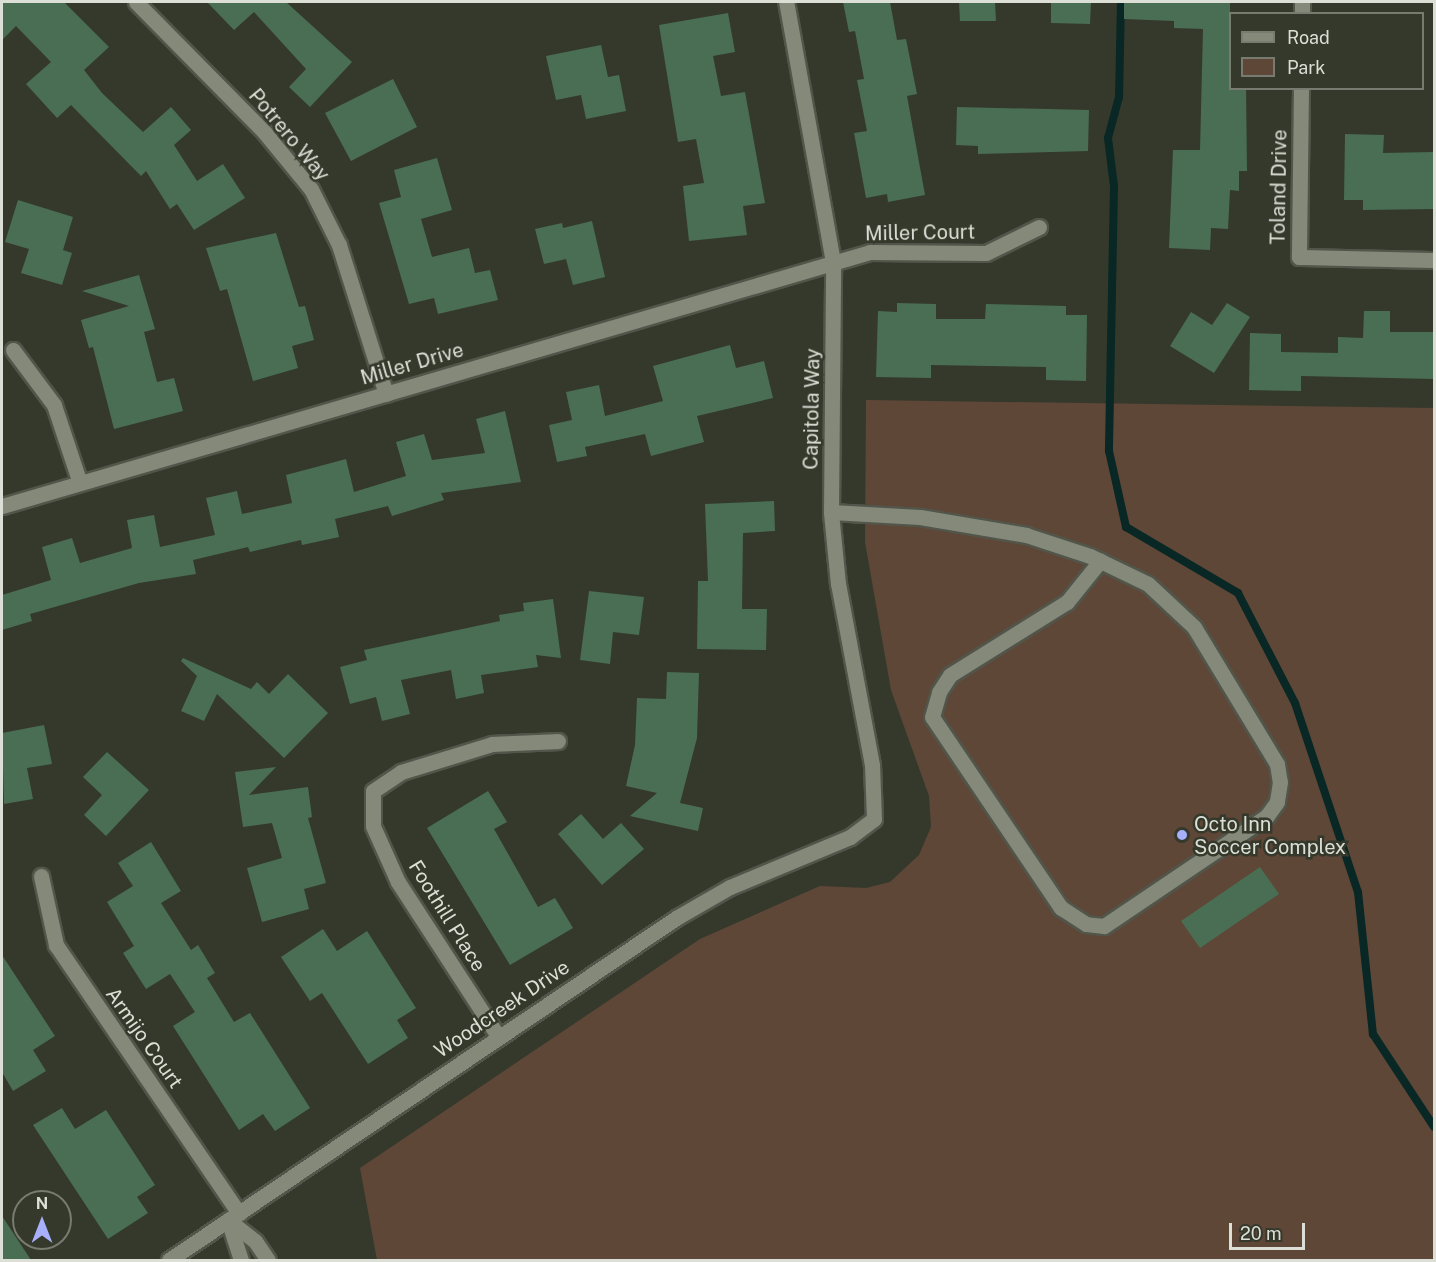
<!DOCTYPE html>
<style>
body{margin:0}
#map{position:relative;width:1436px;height:1262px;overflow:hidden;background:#35392c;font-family:"Public Sans",sans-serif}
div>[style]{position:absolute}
.green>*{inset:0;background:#5e4737}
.stream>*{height:8px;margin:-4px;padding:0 4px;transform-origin:4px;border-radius:4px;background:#092724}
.building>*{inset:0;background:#496e53}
.roads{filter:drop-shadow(2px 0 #52554a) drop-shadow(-2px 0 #52554a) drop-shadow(0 2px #52554a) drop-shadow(0 -2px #52554a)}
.service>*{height:15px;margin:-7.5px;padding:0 7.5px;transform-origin:7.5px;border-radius:7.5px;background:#85897a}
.minor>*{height:15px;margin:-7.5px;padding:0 7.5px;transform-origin:7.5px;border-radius:7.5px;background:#85897a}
.dots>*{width:16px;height:16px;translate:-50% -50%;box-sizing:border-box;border:3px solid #35392c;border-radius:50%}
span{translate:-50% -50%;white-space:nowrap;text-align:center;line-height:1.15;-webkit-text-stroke:5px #35392c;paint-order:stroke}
.street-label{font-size:20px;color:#dcdfd6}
.poi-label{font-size:20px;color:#dcdfd6}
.left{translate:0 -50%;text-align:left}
.frame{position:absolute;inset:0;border:3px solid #dcdfd6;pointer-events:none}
.legend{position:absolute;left:1229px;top:12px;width:195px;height:78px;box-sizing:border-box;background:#35392c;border:2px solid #787b70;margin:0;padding:8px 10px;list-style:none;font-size:18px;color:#dcdfd6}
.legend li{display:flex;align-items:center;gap:12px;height:30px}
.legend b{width:30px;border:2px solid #787b70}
.north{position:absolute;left:12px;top:1190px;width:60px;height:60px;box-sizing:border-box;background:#35392c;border:2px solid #787b70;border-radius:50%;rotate:0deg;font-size:16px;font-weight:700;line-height:24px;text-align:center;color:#dcdfd6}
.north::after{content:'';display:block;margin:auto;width:21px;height:27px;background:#a8b0fc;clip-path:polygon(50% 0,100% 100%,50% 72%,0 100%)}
.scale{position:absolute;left:1229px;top:1223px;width:76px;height:27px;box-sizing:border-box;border:3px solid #dcdfd6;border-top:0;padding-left:8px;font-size:18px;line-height:21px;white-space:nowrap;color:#dcdfd6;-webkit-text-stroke:4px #35392c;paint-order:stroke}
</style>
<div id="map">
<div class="green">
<i style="clip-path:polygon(866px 400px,1434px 408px,1434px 1260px,377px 1260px,360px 1168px,700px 939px,820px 886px,866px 888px,890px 882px,919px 855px,931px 827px,929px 796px,891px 690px,865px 542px)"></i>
</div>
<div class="stream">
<i style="left:1121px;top:2px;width:95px;rotate:91.2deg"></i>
<i style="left:1119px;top:97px;width:42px;rotate:105deg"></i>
<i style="left:1108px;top:138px;width:48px;rotate:82.9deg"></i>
<i style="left:1114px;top:186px;width:265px;rotate:91.1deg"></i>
<i style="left:1109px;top:451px;width:78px;rotate:77.4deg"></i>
<i style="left:1126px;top:527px;width:130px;rotate:30.5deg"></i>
<i style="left:1238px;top:593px;width:124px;rotate:62.6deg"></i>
<i style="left:1295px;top:703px;width:199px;rotate:71.6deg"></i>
<i style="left:1358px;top:892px;width:143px;rotate:84deg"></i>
<i style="left:1373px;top:1034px;width:111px;rotate:56.7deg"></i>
</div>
<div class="building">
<i style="clip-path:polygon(2px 2px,64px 2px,109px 47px,84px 70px,102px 93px,143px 132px,171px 107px,191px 130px,174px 145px,197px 181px,223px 164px,245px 198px,194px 230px,177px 204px,170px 209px,146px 171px,141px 176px,71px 105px,57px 118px,26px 84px,51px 62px,16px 26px,2px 40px)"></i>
<i style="clip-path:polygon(207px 2px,286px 2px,352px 62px,310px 107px,289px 87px,306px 69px,254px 12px,234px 30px)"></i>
<i style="clip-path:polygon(843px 2px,890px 2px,897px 40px,906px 39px,917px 94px,907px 96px,925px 195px,888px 202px,887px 194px,866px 198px,854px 133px,867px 131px,857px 80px,864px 79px,855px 31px,849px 32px)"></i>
<i style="clip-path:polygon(959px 2px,995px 2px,996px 21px,960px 21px)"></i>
<i style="clip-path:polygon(1051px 2px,1091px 2px,1090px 24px,1051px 23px)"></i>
<i style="clip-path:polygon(1124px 2px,1230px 2px,1230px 88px,1246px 88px,1247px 171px,1239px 171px,1239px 191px,1230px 190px,1228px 229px,1211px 228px,1210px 250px,1169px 248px,1173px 150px,1200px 150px,1203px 29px,1174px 28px,1174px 21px,1124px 19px)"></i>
<i style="clip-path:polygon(728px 13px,735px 52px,713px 56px,721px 96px,745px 92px,765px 203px,743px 206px,747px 235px,689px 241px,683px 186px,704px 183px,696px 139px,678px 142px,659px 25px)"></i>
<i style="clip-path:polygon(601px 45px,608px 77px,619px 75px,626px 111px,586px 119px,581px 95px,556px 100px,546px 56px)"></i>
<i style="clip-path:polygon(393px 79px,417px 127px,351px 161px,325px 113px)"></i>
<i style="clip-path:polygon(957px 107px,1089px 110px,1088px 151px,978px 154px,978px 146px,956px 145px)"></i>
<i style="clip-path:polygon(1345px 134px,1384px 135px,1383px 153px,1434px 152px,1434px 209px,1363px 210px,1363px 200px,1344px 200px)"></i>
<i style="clip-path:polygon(437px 158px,452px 210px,421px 219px,432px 257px,469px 248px,475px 273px,490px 270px,498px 300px,438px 314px,434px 298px,409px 304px,379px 203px,401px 197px,394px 170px)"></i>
<i style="clip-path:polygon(18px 200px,73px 217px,63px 250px,72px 253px,62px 285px,21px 273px,29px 249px,5px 242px)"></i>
<i style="clip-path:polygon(592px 221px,605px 277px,573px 285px,566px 259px,544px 264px,535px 229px,562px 223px,563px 228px)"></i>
<i style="clip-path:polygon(276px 233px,299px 307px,305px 306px,314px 340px,292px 346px,298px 368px,253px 381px,227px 289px,220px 291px,206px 248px)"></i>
<i style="clip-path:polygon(139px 275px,155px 329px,144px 332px,157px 382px,174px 378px,183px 411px,114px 429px,93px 347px,89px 348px,81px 320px,129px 306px,82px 291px)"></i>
<i style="clip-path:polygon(897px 303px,936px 304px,936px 319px,985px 319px,986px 304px,1066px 306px,1066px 315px,1087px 315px,1086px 381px,1046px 380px,1046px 367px,931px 365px,931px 378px,876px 377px,878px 311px,897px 312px)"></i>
<i style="clip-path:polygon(1227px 303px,1250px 317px,1214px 373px,1170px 346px,1191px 312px,1212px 325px)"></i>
<i style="clip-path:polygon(1364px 311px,1390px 311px,1390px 332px,1434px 332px,1434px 379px,1301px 376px,1301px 391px,1249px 390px,1250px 333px,1281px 334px,1281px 352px,1338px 353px,1338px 337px,1363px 338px)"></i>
<i style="clip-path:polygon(730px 345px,736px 368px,764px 361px,773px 398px,697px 416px,704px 442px,651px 456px,645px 434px,585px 447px,587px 456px,557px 462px,549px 425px,572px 420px,566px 392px,599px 385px,605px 416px,663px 401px,653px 366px)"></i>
<i style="clip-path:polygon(505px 411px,521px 482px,441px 493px,444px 500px,392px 516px,388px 506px,335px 519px,339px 537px,302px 545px,301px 540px,250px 552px,248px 547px,193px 560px,196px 574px,139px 583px,30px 614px,32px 621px,2px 630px,2px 595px,51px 580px,42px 547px,72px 538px,80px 563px,132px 548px,127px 520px,154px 515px,160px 547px,215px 535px,206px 498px,237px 491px,242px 514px,292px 503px,286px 475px,346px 459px,354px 492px,406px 476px,396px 442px,424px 434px,432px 460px,485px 453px,476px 419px)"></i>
<i style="clip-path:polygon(774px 501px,775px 531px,743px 533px,742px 609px,767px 609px,766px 650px,697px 649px,698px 581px,708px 581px,705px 504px)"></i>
<i style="clip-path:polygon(589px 591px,644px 597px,639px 635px,613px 632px,610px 664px,580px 660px)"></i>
<i style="clip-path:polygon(553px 599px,561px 658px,536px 655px,538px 667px,481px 675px,484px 693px,456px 699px,451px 670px,401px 680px,410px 714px,382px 721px,376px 697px,350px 704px,340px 667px,367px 660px,364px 650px,500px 621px,499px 615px,524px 611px,523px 603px)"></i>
<i style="clip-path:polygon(183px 658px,251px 689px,257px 682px,269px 694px,288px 674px,328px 713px,284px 758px,217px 694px,204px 721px,181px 711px,197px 676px,181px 661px)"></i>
<i style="clip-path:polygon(667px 672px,699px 673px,697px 738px,680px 803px,703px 808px,698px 831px,630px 816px,657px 793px,626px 786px,635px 745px,637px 698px,666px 699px)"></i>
<i style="clip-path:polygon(44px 725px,52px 764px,27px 768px,33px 799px,4px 804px,2px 733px)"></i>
<i style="clip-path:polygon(107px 752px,149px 790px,106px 836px,84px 815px,102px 795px,83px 777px)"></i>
<i style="clip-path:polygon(276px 767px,249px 795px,308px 787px,312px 817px,308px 818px,326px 883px,304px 889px,309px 909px,262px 922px,247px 868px,282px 858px,272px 823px,243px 827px,235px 772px)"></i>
<i style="clip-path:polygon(488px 791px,507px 822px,494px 829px,538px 907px,555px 898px,573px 928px,510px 965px,427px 828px)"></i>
<i style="clip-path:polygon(581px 814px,603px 839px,621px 823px,644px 849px,602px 885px,558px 834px)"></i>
<i style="clip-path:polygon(151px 842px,181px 891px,161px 903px,191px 950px,198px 945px,215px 973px,207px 978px,234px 1022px,250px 1013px,310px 1108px,275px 1131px,263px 1114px,239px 1130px,173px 1026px,195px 1012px,170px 974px,146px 989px,123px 953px,134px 946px,107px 902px,133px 886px,118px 863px)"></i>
<i style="clip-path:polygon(1260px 867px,1279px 894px,1200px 948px,1181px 921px)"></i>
<i style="clip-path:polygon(323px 929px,337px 951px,367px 931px,416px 1008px,397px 1020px,408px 1038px,368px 1064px,322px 993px,310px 1001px,281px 957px)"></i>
<i style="clip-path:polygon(2px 955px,55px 1036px,33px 1050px,46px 1071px,13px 1091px,2px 1072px)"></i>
<i style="clip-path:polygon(62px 1108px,75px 1129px,106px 1110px,155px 1185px,137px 1197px,148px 1213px,108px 1239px,33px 1125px)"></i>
<i style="clip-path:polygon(2px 1216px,31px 1260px,2px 1260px)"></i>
</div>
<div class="roads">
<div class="service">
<i style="left:831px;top:512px;width:89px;rotate:3.2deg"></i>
<i style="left:920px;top:517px;width:108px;rotate:9.6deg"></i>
<i style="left:1026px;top:535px;width:67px;rotate:18.2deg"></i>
<i style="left:1090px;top:556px;width:64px;rotate:25.8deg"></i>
<i style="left:1148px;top:584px;width:63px;rotate:43.1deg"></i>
<i style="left:1194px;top:627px;width:160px;rotate:58.8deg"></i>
<i style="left:1277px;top:764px;width:18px;rotate:81deg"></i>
<i style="left:1280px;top:782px;width:20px;rotate:99deg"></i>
<i style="left:1277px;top:802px;width:17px;rotate:126deg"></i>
<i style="left:1267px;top:816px;width:197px;rotate:146deg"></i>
<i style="left:1104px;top:926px;width:18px;rotate:-174deg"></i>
<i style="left:1086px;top:924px;width:30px;rotate:-147deg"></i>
<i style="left:1061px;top:908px;width:230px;rotate:-124deg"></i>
<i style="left:932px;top:717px;width:26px;rotate:-74deg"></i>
<i style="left:939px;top:692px;width:20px;rotate:-57deg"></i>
<i style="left:950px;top:675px;width:138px;rotate:-32deg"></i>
<i style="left:1067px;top:602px;width:53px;rotate:-51.2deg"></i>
<i style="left:228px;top:1220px;width:34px;rotate:38deg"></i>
<i style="left:255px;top:1241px;width:23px;rotate:56deg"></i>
<i style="left:228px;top:1220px;width:42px;rotate:72deg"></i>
</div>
<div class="minor">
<i style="left:136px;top:2px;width:184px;rotate:45.4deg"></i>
<i style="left:265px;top:133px;width:72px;rotate:50.6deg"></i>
<i style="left:311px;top:189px;width:63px;rotate:63.4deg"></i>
<i style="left:339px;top:245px;width:156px;rotate:72.5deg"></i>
<i style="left:1302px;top:14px;width:12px;rotate:-90deg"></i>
<i style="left:1301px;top:88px;width:169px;rotate:90.7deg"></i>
<i style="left:1299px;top:257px;width:135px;rotate:1.3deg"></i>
<i style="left:13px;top:350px;width:69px;rotate:53.3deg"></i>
<i style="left:54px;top:405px;width:82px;rotate:71.6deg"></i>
<i style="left:2px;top:506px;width:904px;rotate:-16.31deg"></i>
<i style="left:870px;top:252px;width:116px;rotate:0.5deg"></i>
<i style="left:986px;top:253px;width:59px;rotate:-26.1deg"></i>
<i style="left:41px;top:876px;width:71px;rotate:77.7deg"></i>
<i style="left:56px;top:945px;width:325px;rotate:55.7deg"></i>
<i style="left:498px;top:1036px;width:184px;rotate:-123deg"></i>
<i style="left:398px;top:882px;width:61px;rotate:-114.1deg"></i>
<i style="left:373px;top:826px;width:35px;rotate:-90deg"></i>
<i style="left:373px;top:791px;width:34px;rotate:-34deg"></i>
<i style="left:401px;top:772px;width:95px;rotate:-17.1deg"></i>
<i style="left:492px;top:744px;width:66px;rotate:-2.6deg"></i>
<i style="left:169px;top:1260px;width:612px;rotate:-34deg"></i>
<i style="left:676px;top:918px;width:62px;rotate:-29.9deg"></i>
<i style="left:730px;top:887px;width:130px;rotate:-22.6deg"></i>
<i style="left:850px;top:837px;width:30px;rotate:-37deg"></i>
<i style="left:874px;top:819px;width:54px;rotate:-92.1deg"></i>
<i style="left:872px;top:765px;width:184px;rotate:-100.6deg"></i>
<i style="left:838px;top:584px;width:72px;rotate:-95.6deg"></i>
<i style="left:831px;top:512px;width:250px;rotate:-89.5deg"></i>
<i style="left:833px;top:262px;width:264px;rotate:-100.2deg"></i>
</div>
</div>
<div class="dots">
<i style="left:1182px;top:835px;background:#a8b0fc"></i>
</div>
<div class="street-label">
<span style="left:289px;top:135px;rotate:50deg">Potrero Way</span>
<span style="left:1279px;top:187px;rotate:-89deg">Toland Drive</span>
<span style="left:920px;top:233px;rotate:-1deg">Miller Court</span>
<span style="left:412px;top:364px;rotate:-16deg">Miller Drive</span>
<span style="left:812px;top:409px;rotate:-89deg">Capitola Way</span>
<span style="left:447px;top:916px;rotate:58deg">Foothill Place</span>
<span style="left:502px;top:1009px;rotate:-34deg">Woodcreek Drive</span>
<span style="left:144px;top:1038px;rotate:55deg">Armijo Court</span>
</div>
<div class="poi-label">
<span class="left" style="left:1194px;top:836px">Octo Inn<br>Soccer Complex</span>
</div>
<div class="frame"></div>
<ul class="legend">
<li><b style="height:8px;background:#85897a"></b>Road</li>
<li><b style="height:16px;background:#5e4737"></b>Park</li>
</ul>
<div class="north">N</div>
<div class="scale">20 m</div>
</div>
